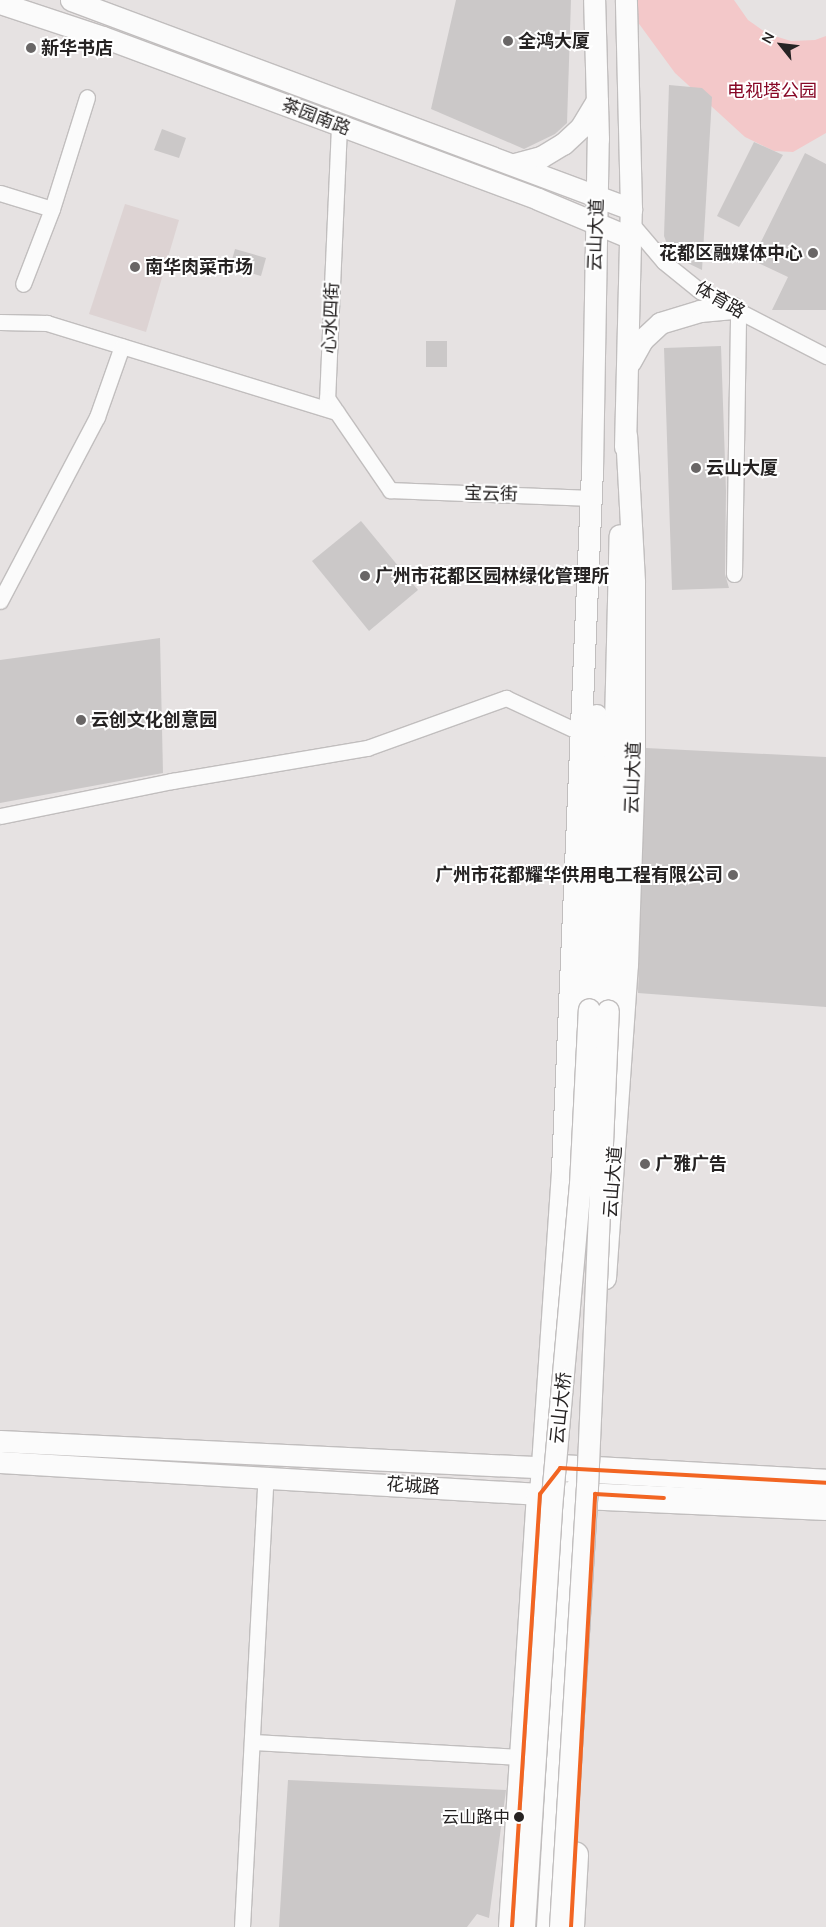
<!DOCTYPE html>
<meta charset="utf-8">
<style>
body{margin:0}
#map{position:relative;width:826px;height:1927px;overflow:hidden;background:#e6e2e2;font-family:Mulish,"Noto Sans SC",sans-serif}
div>[style]{position:absolute}
.built>*{inset:0;background:#ddd3d3}
.green>*{inset:0;background:#f3c8c9}
.building>*{inset:0;background:#cbc8c8}
.roads{filter:drop-shadow(1px 0 #c1bebe) drop-shadow(-1px 0 #c1bebe) drop-shadow(0 1px #c1bebe) drop-shadow(0 -1px #c1bebe)}
.street>*{height:15px;margin:-7.5px;padding:0 7.5px;transform-origin:7.5px;border-radius:7.5px;background:#fbfbfb}
.secondary>*{height:21px;margin:-10.5px;padding:0 10.5px;transform-origin:10.5px;border-radius:10.5px;background:#fbfbfb}
.highway>*{height:26px;margin:-13px;padding:0 13px;transform-origin:13px;border-radius:13px;background:#fbfbfb}
.bridges{filter:drop-shadow(1px 0 #c1bebe) drop-shadow(-1px 0 #c1bebe) drop-shadow(0 1px #c1bebe) drop-shadow(0 -1px #c1bebe)}
.secondary-bridge>*{height:21px;margin:-10.5px;padding:0 10.5px;transform-origin:10.5px;border-radius:10.5px;background:#fbfbfb}
.bus-1>*{height:4px;margin:-2px;padding:0 2px;transform-origin:2px;border-radius:2px;background:#f26522}
.dots>*{width:14px;height:14px;translate:-50% -50%;box-sizing:border-box;border:2px solid #fff;border-radius:50%}
span{translate:-50% -50%;white-space:nowrap;text-align:center;line-height:1.15;-webkit-text-stroke:4px #fff;paint-order:stroke}
.bus-label{font-size:17px;color:#262323}
.right{translate:-100% -50%;text-align:right}
.poi-label{font-size:18px;color:#262323;font-weight:700}
.left{translate:0 -50%;text-align:left}
.park-label{font-size:18px;color:#870726}
.street-label{font-size:18px;color:#262323}
.north{position:absolute;left:756px;top:20px;width:50px;height:50px;-webkit-text-stroke:4px #fff;paint-order:stroke;rotate:299deg;font-size:14px;font-weight:700;line-height:20px;text-align:center;color:#262323}
.north::after{content:'';display:block;margin:auto;width:18px;height:22px;background:#262323;clip-path:polygon(50% 0,100% 100%,50% 72%,0 100%)}
</style>
<div id="map">
<div class="built">
<i style="clip-path:polygon(125px 204px,179px 220px,146px 332px,89px 314px)"></i>
</div>
<div class="green">
<i style="clip-path:polygon(626px 0,734px 0,748px 20px,768px 34px,791px 41px,815px 40px,826px 36px,826px 133px,793px 152px,774px 151px,745px 137px,675px 73px,626px 6px)"></i>
</div>
<div class="building">
<i style="clip-path:polygon(456px 0,571px 0,567px 123px,555px 134px,524px 149px,431px 109px)"></i>
<i style="clip-path:polygon(669px 85px,702px 88px,712px 97px,702px 270px,671px 255px,664px 236px)"></i>
<i style="clip-path:polygon(162px 129px,186px 138px,179px 158px,154px 150px)"></i>
<i style="clip-path:polygon(754px 142px,783px 155px,739px 227px,717px 216px)"></i>
<i style="clip-path:polygon(805px 153px,826px 164px,826px 310px,772px 310px,788px 277px,752px 260px)"></i>
<i style="clip-path:polygon(235px 249px,266px 258px,261px 276px,230px 267px)"></i>
<i style="clip-path:polygon(426px 341px,447px 341px,447px 367px,426px 367px)"></i>
<i style="clip-path:polygon(721px 346px,726px 491px,725px 574px,729px 588px,672px 590px,664px 348px)"></i>
<i style="clip-path:polygon(361px 521px,418px 590px,369px 631px,312px 561px)"></i>
<i style="clip-path:polygon(160px 638px,163px 773px,0 803px,0 660px)"></i>
<i style="clip-path:polygon(646px 748px,826px 757px,826px 1007px,638px 993px)"></i>
<i style="clip-path:polygon(288px 1780px,506px 1790px,489px 1918px,477px 1914px,467px 1927px,279px 1927px)"></i>
</div>
<div class="roads">
<div class="street">
<i style="left:339px;top:126px;width:272px;rotate:92.5deg"></i>
<i style="left:327px;top:398px;width:112px;rotate:55.6deg"></i>
<i style="left:390px;top:490px;width:201px;rotate:2.3deg"></i>
<i style="left:0;top:193px;width:54px;rotate:17.1deg"></i>
<i style="left:52px;top:209px;width:80px;rotate:111.1deg"></i>
<i style="left:52px;top:209px;width:117px;rotate:-72.6deg"></i>
<i style="left:630px;top:222px;width:52px;rotate:49.6deg"></i>
<i style="left:664px;top:262px;width:46px;rotate:38.9deg"></i>
<i style="left:700px;top:291px;width:142px;rotate:27.3deg"></i>
<i style="left:0;top:322px;width:47px;rotate:1.2deg"></i>
<i style="left:47px;top:323px;width:303px;rotate:17.1deg"></i>
<i style="left:734px;top:574px;width:263px;rotate:-89.1deg"></i>
<i style="left:0;top:601px;width:208px;rotate:-62.2deg"></i>
<i style="left:97px;top:417px;width:75px;rotate:-70.6deg"></i>
<i style="left:0;top:816px;width:176px;rotate:-11.5deg"></i>
<i style="left:172px;top:781px;width:198px;rotate:-9.6deg"></i>
<i style="left:367px;top:748px;width:148px;rotate:-19.8deg"></i>
<i style="left:506px;top:698px;width:83px;rotate:25deg"></i>
<i style="left:252px;top:1742px;width:270px;rotate:3.2deg"></i>
<i style="left:242px;top:1927px;width:452px;rotate:-87deg"></i>
</div>
<div class="secondary">
<i style="left:71px;top:0;width:598px;rotate:20.47deg"></i>
<i style="left:0;top:3px;width:108px;rotate:18.3deg"></i>
<i style="left:103px;top:37px;width:464px;rotate:20.4deg"></i>
<i style="left:538px;top:199px;width:99px;rotate:22.7deg"></i>
<i style="left:515px;top:164px;width:27px;rotate:-15deg"></i>
<i style="left:541px;top:157px;width:26px;rotate:-31deg"></i>
<i style="left:563px;top:144px;width:25px;rotate:-43deg"></i>
<i style="left:581px;top:127px;width:31px;rotate:-59deg"></i>
<i style="left:630px;top:362px;width:25px;rotate:-61deg"></i>
<i style="left:642px;top:340px;width:25px;rotate:-43deg"></i>
<i style="left:660px;top:323px;width:42px;rotate:-16.7deg"></i>
<i style="left:700px;top:311px;width:33px;rotate:-5deg"></i>
<i style="left:625px;top:447px;width:238px;rotate:-88.6deg"></i>
<i style="left:631px;top:209px;width:209px;rotate:-91.4deg"></i>
<i style="left:589px;top:1009px;width:294px;rotate:-88.6deg"></i>
<i style="left:608px;top:1010px;width:475px;rotate:-88.6deg"></i>
<i style="left:605px;top:1278px;width:314px;rotate:-86deg"></i>
<i style="left:627px;top:965px;width:200px;rotate:-88deg"></i>
<i style="left:634px;top:765px;width:184px;rotate:-90deg"></i>
<i style="left:634px;top:581px;width:146px;rotate:-93.1deg"></i>
<i style="left:0;top:1441px;width:556px;rotate:2.79deg"></i>
<i style="left:0;top:1462px;width:541px;rotate:3.39deg"></i>
<i style="left:540px;top:1494px;width:325px;rotate:-86.1deg"></i>
<i style="left:562px;top:1170px;width:701px;rotate:-87.55deg"></i>
<i style="left:592px;top:470px;width:331px;rotate:-89deg"></i>
<i style="left:598px;top:139px;width:139px;rotate:-91.6deg"></i>
<i style="left:547px;top:1927px;width:434px;rotate:-86.6deg"></i>
<i style="left:573px;top:1494px;width:15px;rotate:-62deg"></i>
</div>
<div class="highway">
<i style="left:540px;top:1494px;width:286px;rotate:2.6deg"></i>
<i style="left:512px;top:1927px;width:434px;rotate:-86.3deg"></i>
<i style="left:540px;top:1494px;width:33px;rotate:-52deg"></i>
<i style="left:560px;top:1468px;width:266px;rotate:3.2deg"></i>
<i style="left:571px;top:1927px;width:72px;rotate:-86.8deg"></i>
</div>
</div>
<div class="bridges">
<div class="secondary-bridge">
<i style="left:524px;top:1927px;width:420px;rotate:-86.3deg"></i>
<i style="left:551px;top:1508px;width:325px;rotate:-84.9deg"></i>
<i style="left:580px;top:1184px;width:175px;rotate:-87.1deg"></i>
<i style="left:560px;top:1927px;width:441px;rotate:-86.5deg"></i>
<i style="left:587px;top:1487px;width:477px;rotate:-87.5deg"></i>
</div>
</div>
<div class="bus-1">
<i style="left:512px;top:1927px;width:434px;rotate:-86.3deg"></i>
<i style="left:540px;top:1494px;width:33px;rotate:-52deg"></i>
<i style="left:560px;top:1468px;width:266px;rotate:3.2deg"></i>
<i style="left:571px;top:1927px;width:434px;rotate:-86.8deg"></i>
<i style="left:595px;top:1494px;width:69px;rotate:3.3deg"></i>
</div>
<div class="dots">
<i style="left:508px;top:41px;background:#696666"></i>
<i style="left:31px;top:48px;background:#696666"></i>
<i style="left:813px;top:253px;background:#696666"></i>
<i style="left:135px;top:267px;background:#696666"></i>
<i style="left:696px;top:468px;background:#696666"></i>
<i style="left:365px;top:576px;background:#696666"></i>
<i style="left:81px;top:720px;background:#696666"></i>
<i style="left:733px;top:875px;background:#696666"></i>
<i style="left:645px;top:1164px;background:#696666"></i>
<i style="left:519px;top:1817px;background:#262323"></i>
</div>
<div class="bus-label">
<span class="right" style="left:510px;top:1817px">云山路中</span>
</div>
<div class="poi-label">
<span class="left" style="left:518px;top:41px">全鸿大厦</span>
<span class="left" style="left:41px;top:48px">新华书店</span>
<span class="right" style="left:803px;top:253px">花都区融媒体中心</span>
<span class="left" style="left:145px;top:267px">南华肉菜市场</span>
<span class="left" style="left:706px;top:468px">云山大厦</span>
<span class="left" style="left:375px;top:576px">广州市花都区园林绿化管理所</span>
<span class="left" style="left:91px;top:720px">云创文化创意园</span>
<span class="right" style="left:723px;top:875px">广州市花都耀华供用电工程有限公司</span>
<span class="left" style="left:655px;top:1164px">广雅广告</span>
</div>
<div class="park-label">
<span style="left:772px;top:91px">电视塔公园</span>
</div>
<div class="street-label">
<span style="left:316px;top:117px;rotate:21deg">茶园南路</span>
<span style="left:596px;top:235px;rotate:-88deg">云山大道</span>
<span style="left:720px;top:300px;rotate:30deg">体育路</span>
<span style="left:331px;top:318px;rotate:-87deg">心水四街</span>
<span style="left:491px;top:494px;rotate:2deg">宝云街</span>
<span style="left:633px;top:778px;rotate:-88deg">云山大道</span>
<span style="left:613px;top:1182px;rotate:-86deg">云山大道</span>
<span style="left:561px;top:1408px;rotate:-84deg">云山大桥</span>
<span style="left:413px;top:1486px;rotate:4deg">花城路</span>
</div>
<div class="north">N</div>
</div>
